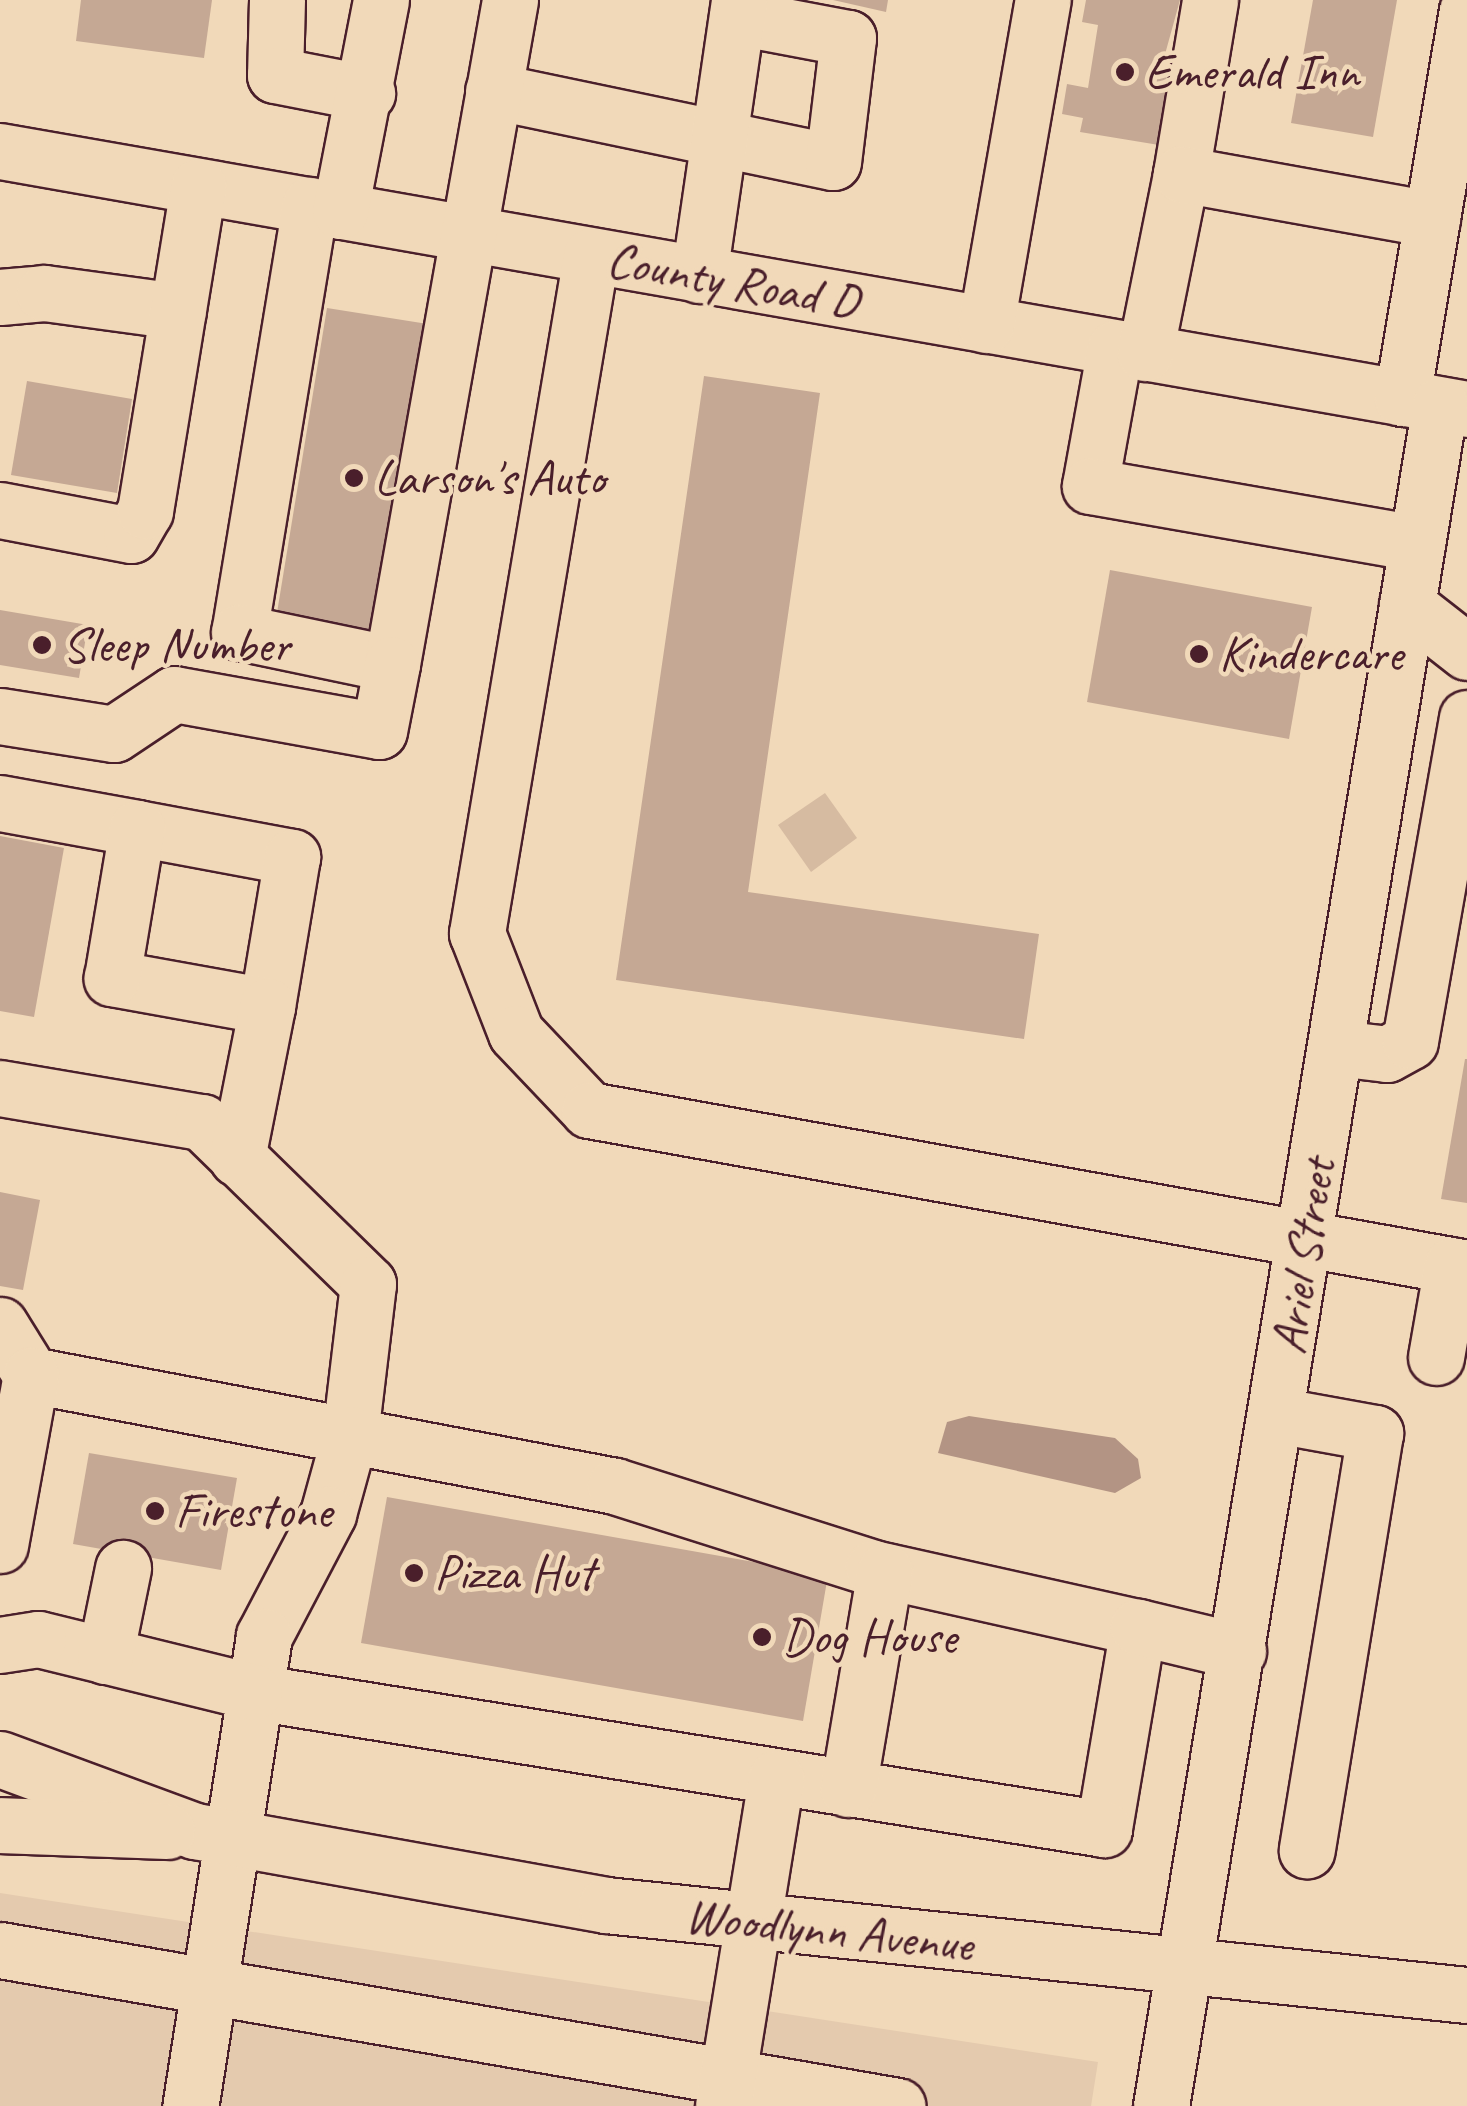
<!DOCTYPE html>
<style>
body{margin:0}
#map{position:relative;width:1467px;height:2106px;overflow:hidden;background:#f1d9b9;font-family:Caveat,sans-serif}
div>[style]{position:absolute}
.built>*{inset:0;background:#e4caae}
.green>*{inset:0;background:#d6bba1}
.water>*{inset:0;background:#b39484}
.building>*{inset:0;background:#c5a894}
.roads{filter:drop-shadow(2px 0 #4a1f2b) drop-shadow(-2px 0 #4a1f2b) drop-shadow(0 2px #4a1f2b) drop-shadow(0 -2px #4a1f2b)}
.minor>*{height:55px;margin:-27.5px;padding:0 27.5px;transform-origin:27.5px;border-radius:27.5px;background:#f1d9b9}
.dots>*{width:28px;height:28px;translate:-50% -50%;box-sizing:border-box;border:5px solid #f1d9b9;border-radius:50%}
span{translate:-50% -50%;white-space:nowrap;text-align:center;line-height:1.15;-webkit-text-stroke:9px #f1d9b9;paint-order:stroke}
.poi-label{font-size:50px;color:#4a1f2b}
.left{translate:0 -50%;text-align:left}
.street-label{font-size:50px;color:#4a1f2b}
</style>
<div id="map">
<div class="built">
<i style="clip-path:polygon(0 1893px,1098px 2062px,1091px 2106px,0 2106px)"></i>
</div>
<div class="green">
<i style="clip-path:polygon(825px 793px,857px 838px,811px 872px,778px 825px)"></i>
</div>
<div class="water">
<i style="clip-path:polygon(969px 1416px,1115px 1438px,1138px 1459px,1141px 1478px,1115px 1493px,938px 1453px,947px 1422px)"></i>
</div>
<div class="building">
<i style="clip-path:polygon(81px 0,212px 0,204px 58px,76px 41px)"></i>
<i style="clip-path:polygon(833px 0,888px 0,886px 12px)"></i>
<i style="clip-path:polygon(1086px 0,1180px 0,1159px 76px,1171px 78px,1159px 145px,1080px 132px,1083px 118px,1062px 114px,1067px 84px,1088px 88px,1098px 25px,1082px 22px)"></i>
<i style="clip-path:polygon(1313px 0,1397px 0,1373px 137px,1291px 123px)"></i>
<i style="clip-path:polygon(327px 308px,434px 325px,381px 649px,274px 631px)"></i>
<i style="clip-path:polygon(704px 376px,820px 393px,748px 892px,1039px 934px,1024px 1039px,616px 980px)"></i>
<i style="clip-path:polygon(27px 381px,132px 399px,117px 493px,11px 475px)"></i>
<i style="clip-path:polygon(1110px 570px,1312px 607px,1289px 739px,1087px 702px)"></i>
<i style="clip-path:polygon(0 610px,88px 625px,79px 678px,0 665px)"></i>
<i style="clip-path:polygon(0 836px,64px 848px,34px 1017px,0 1011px)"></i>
<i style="clip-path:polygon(1465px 1059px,1467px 1059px,1467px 1203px,1441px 1199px)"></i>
<i style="clip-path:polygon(0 1192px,40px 1200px,23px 1290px,0 1286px)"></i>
<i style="clip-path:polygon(89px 1453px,237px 1478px,221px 1570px,73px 1544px)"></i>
<i style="clip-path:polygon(387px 1497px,828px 1575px,803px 1721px,361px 1643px)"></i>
</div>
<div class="roads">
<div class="minor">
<i style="left:277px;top:0;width:75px;rotate:91.5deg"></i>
<i style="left:275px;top:75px;width:94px;rotate:11.1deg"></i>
<i style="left:493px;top:91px;width:347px;rotate:11.8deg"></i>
<i style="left:833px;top:162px;width:125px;rotate:-83.1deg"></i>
<i style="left:848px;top:38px;width:113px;rotate:-169.3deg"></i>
<i style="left:0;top:151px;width:1490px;rotate:9.97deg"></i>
<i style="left:1181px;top:174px;width:176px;rotate:-80.5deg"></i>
<i style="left:310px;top:205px;width:433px;rotate:99.4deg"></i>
<i style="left:239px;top:632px;width:156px;rotate:11.8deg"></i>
<i style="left:392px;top:664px;width:674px;rotate:-79.92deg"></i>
<i style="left:340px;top:211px;width:215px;rotate:-79deg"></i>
<i style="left:591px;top:256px;width:687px;rotate:99.56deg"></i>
<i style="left:477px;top:933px;width:107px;rotate:68.7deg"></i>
<i style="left:516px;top:1033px;width:106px;rotate:46.5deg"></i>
<i style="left:589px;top:1110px;width:892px;rotate:10.2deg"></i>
<i style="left:699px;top:275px;width:278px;rotate:-81.7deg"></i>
<i style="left:0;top:297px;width:44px;rotate:-5.2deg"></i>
<i style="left:44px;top:293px;width:135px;rotate:7.7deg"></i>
<i style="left:986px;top:325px;width:330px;rotate:-80.1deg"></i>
<i style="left:1115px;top:348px;width:140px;rotate:100.3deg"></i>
<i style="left:1090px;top:486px;width:332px;rotate:9.9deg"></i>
<i style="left:1145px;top:353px;width:183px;rotate:-78.6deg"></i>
<i style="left:1181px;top:174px;width:255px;rotate:10.2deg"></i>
<i style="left:1402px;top:398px;width:392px;rotate:-80.5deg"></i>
<i style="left:0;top:510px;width:133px;rotate:10.8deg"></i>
<i style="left:131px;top:535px;width:28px;rotate:-60deg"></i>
<i style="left:145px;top:511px;width:329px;rotate:-80.7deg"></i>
<i style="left:1407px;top:605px;width:76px;rotate:38.1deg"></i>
<i style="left:0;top:716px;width:115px;rotate:9deg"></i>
<i style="left:114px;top:734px;width:72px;rotate:-33.7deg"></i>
<i style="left:174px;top:694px;width:208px;rotate:10.2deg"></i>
<i style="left:379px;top:731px;width:68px;rotate:-79deg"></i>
<i style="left:0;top:803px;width:139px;rotate:10.3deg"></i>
<i style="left:137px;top:828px;width:158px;rotate:10.6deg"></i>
<i style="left:292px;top:857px;width:151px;rotate:99.5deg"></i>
<i style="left:267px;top:1006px;width:158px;rotate:-169.8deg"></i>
<i style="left:112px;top:978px;width:152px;rotate:-80.5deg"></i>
<i style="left:1337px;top:1048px;width:50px;rotate:6.8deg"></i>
<i style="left:1387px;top:1054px;width:26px;rotate:-29deg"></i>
<i style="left:1410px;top:1041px;width:328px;rotate:-80deg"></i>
<i style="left:0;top:1088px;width:205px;rotate:9.6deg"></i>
<i style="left:202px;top:1122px;width:232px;rotate:44.3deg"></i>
<i style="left:368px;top:1284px;width:151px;rotate:96.8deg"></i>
<i style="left:350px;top:1434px;width:83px;rotate:105.4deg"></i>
<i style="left:328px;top:1514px;width:138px;rotate:117.7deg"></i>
<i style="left:264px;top:1636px;width:476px;rotate:98.9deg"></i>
<i style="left:237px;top:1158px;width:155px;rotate:-78.8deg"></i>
<i style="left:0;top:1325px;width:59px;rotate:58.2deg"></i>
<i style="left:31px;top:1375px;width:594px;rotate:10.76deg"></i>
<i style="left:615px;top:1486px;width:271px;rotate:17.6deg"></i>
<i style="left:873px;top:1568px;width:271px;rotate:12.6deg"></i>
<i style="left:1138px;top:1627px;width:205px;rotate:99.6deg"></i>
<i style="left:1104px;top:1829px;width:861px;rotate:-170.84deg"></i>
<i style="left:254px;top:1692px;width:222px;rotate:-166.2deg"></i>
<i style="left:38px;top:1639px;width:38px;rotate:171deg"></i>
<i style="left:1436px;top:1357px;width:93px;rotate:-80.1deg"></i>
<i style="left:1276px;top:1415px;width:101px;rotate:10.3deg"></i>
<i style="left:1375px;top:1433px;width:423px;rotate:99.3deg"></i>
<i style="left:0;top:1545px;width:173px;rotate:-79.7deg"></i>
<i style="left:1138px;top:1627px;width:103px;rotate:13.5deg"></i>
<i style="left:105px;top:1656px;width:90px;rotate:-78.4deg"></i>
<i style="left:0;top:1759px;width:208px;rotate:20.3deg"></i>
<i style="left:195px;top:1831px;width:418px;rotate:10.2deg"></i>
<i style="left:606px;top:1905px;width:866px;rotate:5.97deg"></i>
<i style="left:848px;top:1789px;width:221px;rotate:-80.4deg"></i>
<i style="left:0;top:1825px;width:167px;rotate:2.1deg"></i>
<i style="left:0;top:1950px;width:911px;rotate:9.86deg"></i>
<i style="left:723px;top:2106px;width:332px;rotate:-80.8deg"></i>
<i style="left:1161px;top:2106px;width:1724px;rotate:-80.69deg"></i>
</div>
</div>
<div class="dots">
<i style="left:1125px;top:72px;background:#4a1f2b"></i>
<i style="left:354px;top:478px;background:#4a1f2b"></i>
<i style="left:42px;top:645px;background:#4a1f2b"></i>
<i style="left:1199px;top:654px;background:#4a1f2b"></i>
<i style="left:155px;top:1511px;background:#4a1f2b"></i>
<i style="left:414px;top:1573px;background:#4a1f2b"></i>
<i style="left:762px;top:1637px;background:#4a1f2b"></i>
</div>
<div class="poi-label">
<span class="left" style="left:1145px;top:72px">Emerald Inn</span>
<span class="left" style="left:374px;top:478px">Larson's Auto</span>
<span class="left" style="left:62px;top:645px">Sleep Number</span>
<span class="left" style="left:1219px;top:654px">Kindercare</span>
<span class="left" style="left:175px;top:1511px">Firestone</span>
<span class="left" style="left:434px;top:1573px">Pizza Hut</span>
<span class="left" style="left:782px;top:1637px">Dog House</span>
</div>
<div class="street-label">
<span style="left:733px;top:281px;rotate:10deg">County Road D</span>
<span style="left:1303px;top:1256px;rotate:-81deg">Ariel Street</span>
<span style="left:829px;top:1930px;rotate:6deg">Woodlynn Avenue</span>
</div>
</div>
